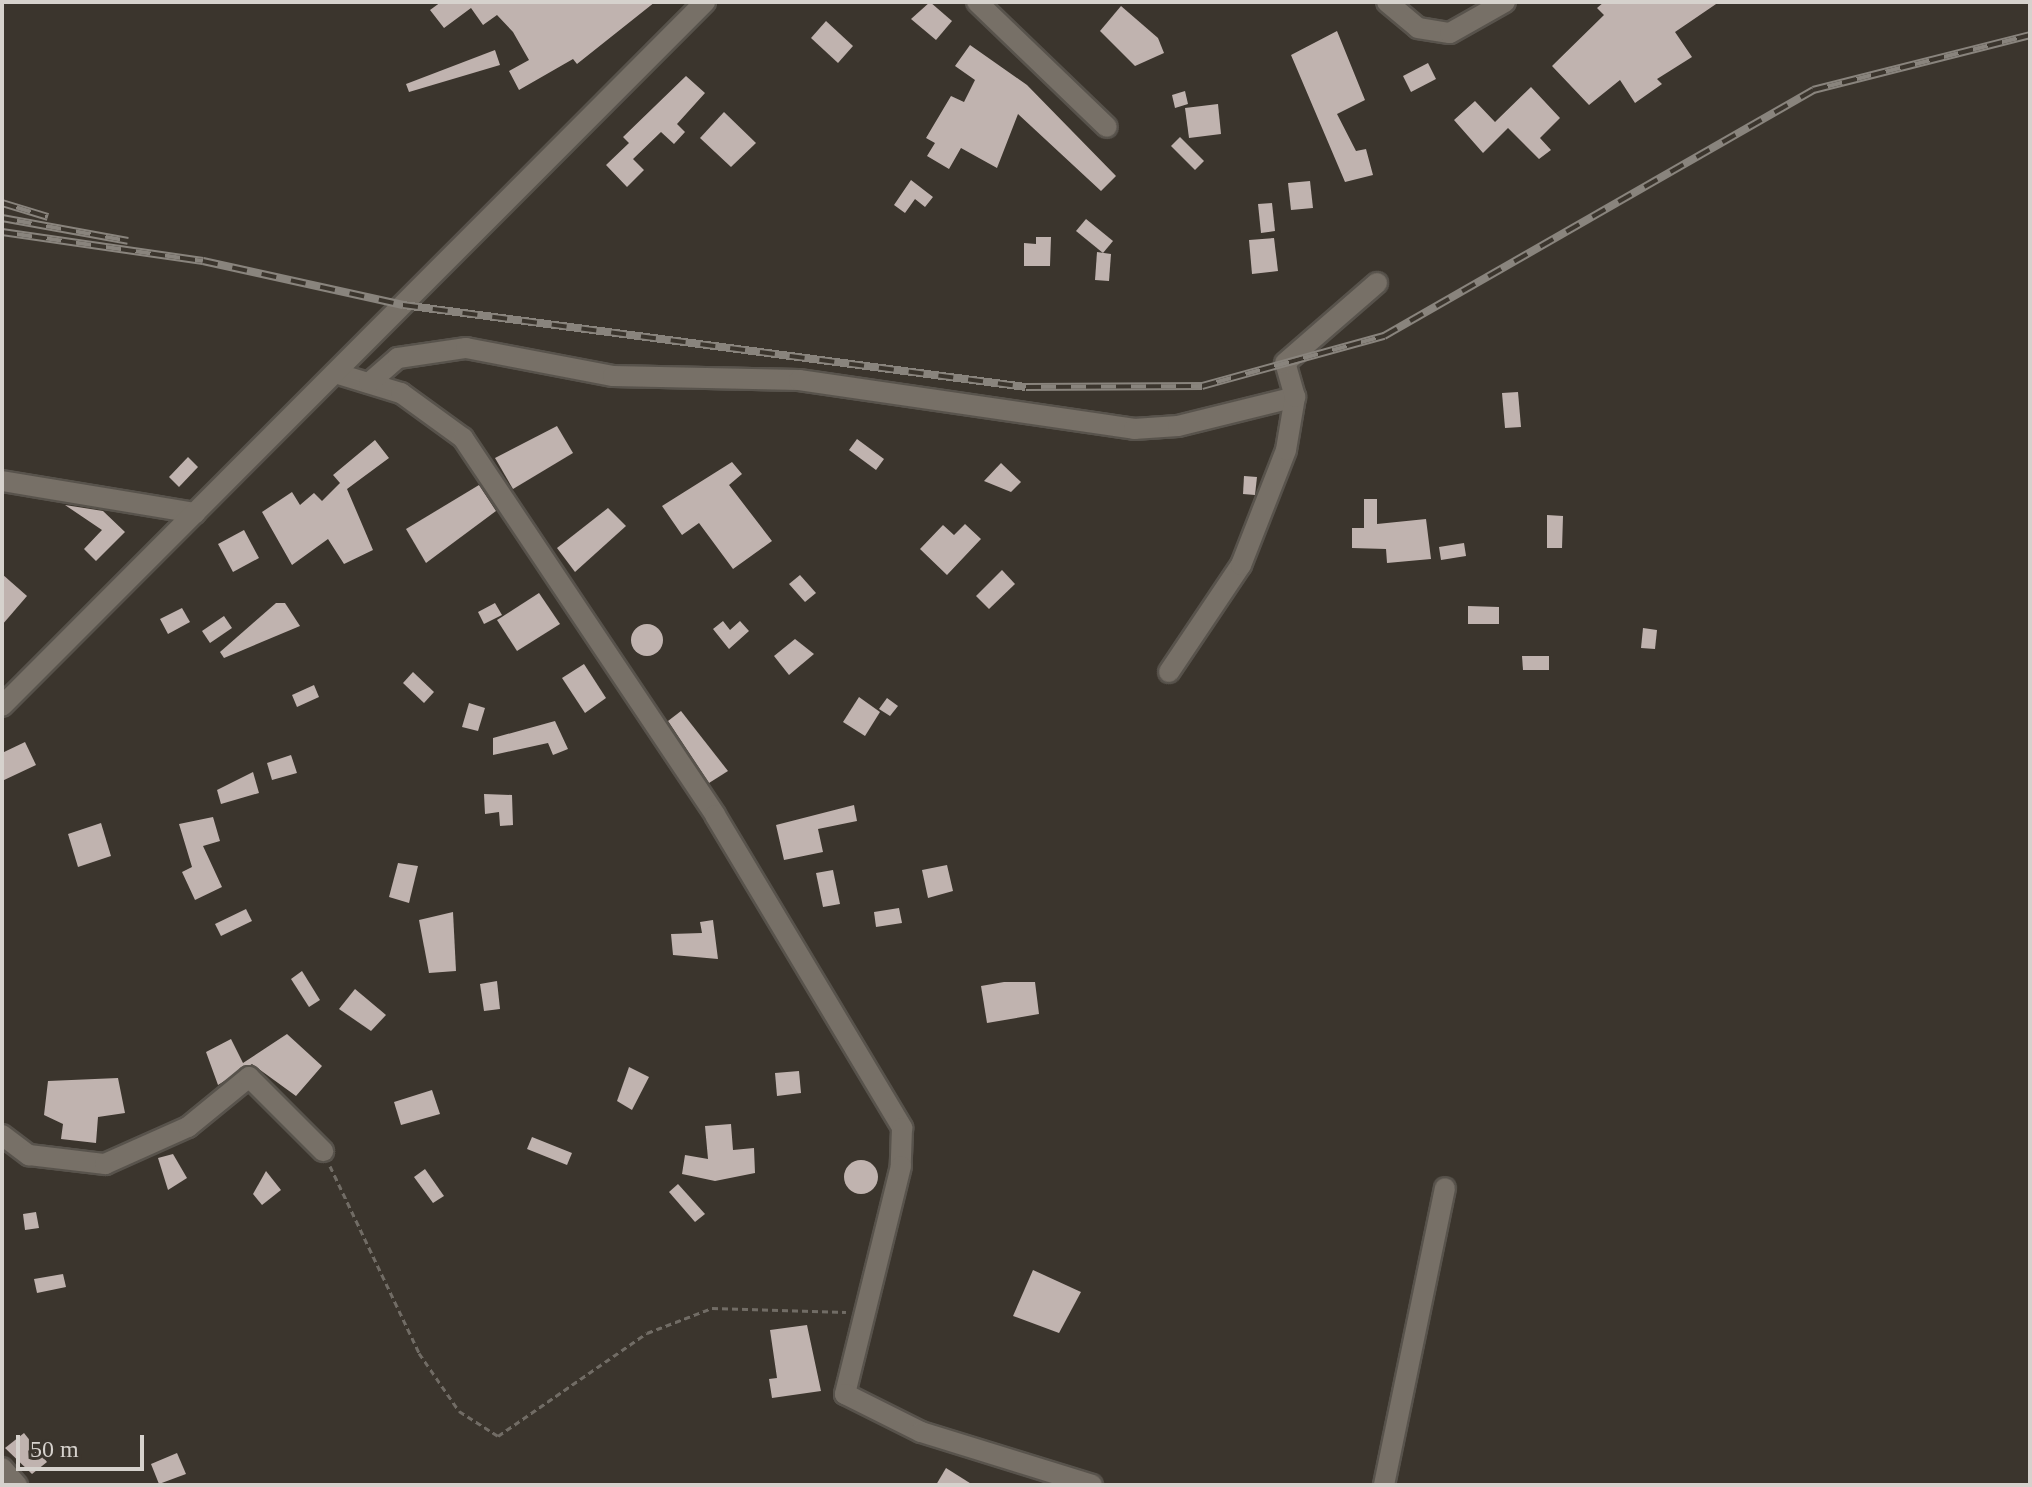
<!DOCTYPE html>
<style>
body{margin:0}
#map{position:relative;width:2032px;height:1487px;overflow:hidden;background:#3b352d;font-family:Georgia,serif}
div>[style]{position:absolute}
.building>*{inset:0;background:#c0b3af}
.round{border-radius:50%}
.path>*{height:3px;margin-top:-1.5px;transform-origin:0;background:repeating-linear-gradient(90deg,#716c65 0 6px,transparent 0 10px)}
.roads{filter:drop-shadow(2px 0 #58534c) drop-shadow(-2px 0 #58534c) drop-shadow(0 2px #58534c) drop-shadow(0 -2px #58534c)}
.minor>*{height:20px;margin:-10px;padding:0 10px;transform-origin:10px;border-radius:10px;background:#777067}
.rail>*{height:8px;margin-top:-4px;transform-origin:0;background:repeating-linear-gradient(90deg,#3b352d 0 15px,#89847d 0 30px);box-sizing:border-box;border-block:2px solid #89847d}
span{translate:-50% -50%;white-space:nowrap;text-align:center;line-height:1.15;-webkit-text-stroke:8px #3b352d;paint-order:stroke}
.frame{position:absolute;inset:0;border:4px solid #d6d2cd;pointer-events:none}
.scale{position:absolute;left:16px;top:1435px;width:128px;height:36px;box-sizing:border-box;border:4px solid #d6d2cd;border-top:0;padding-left:10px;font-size:24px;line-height:28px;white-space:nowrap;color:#d6d2cd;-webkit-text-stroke:6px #3b352d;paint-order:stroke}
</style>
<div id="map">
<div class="building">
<i style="clip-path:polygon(441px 2px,655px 2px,577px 64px,573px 59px,519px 90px,509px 71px,529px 60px,513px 32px,497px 15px,483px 25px,471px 8px,444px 28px,430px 10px)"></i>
<i style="clip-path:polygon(930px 2px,952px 21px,936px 40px,911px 19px)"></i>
<i style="clip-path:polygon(1604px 2px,1719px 2px,1675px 32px,1692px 57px,1657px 79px,1662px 84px,1635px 103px,1620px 80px,1589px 105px,1552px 66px,1604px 15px,1597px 8px)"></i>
<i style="clip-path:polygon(1121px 6px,1158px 38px,1164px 53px,1135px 66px,1100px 31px)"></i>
<i style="clip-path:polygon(826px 21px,853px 46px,838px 63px,811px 38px)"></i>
<i style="clip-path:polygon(1337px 31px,1365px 100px,1337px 114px,1356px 151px,1366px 149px,1373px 175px,1345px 182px,1291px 55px)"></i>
<i style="clip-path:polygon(970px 45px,1027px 85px,1116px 176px,1101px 191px,1018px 114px,997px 168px,961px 148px,949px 169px,927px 156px,935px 143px,926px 138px,951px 96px,964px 102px,975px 80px,955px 66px)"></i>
<i style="clip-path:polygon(495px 50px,500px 65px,409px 92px,406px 84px)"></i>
<i style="clip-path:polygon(1428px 63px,1436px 79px,1411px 92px,1403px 76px)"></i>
<i style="clip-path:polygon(686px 76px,705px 93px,677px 124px,685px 132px,674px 144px,661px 132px,633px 159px,644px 170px,627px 187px,606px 165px,629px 143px,623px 137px)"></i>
<i style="clip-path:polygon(1531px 87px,1560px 118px,1540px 138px,1551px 150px,1539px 159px,1508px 128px,1483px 153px,1454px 120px,1475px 101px,1495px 122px)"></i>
<i style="clip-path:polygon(1185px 91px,1188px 104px,1175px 108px,1172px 95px)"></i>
<i style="clip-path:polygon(1218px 104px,1221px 134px,1189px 138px,1185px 108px)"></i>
<i style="clip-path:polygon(724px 112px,756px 143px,731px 167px,700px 138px)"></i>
<i style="clip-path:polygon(1180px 137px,1204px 161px,1195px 170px,1171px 146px)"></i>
<i style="clip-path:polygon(911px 180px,933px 197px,925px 207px,915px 199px,905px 213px,894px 205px)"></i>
<i style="clip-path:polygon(1310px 181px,1313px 208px,1291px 210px,1288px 183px)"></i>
<i style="clip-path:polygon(1272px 203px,1275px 231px,1261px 233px,1258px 204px)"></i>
<i style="clip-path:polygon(1086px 219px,1113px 241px,1103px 253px,1076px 231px)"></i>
<i style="clip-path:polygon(1036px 237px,1051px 237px,1050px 266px,1024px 266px,1024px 243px,1036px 244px)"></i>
<i style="clip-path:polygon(1274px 238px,1278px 271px,1252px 274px,1249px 240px)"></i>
<i style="clip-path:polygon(1097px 252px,1111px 254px,1109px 281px,1095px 280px)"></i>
<i style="clip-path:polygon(1518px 392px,1521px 427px,1505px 428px,1502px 393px)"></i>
<i style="clip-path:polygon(557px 426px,573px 453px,513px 489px,495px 458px)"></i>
<i style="clip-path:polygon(857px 439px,884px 459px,876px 470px,849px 450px)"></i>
<i style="clip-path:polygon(375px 440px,389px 458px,347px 489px,373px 550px,344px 564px,328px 539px,292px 565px,262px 512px,292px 492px,300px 505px,314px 493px,322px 501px,340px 483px,333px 475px)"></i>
<i style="clip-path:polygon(188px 457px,198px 467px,179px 487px,169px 477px)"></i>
<i style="clip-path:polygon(732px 462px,742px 474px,729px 485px,772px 541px,733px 569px,699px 523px,682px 535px,662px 506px)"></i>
<i style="clip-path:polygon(1001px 463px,1021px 482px,1011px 492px,984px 481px)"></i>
<i style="clip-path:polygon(1244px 476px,1257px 477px,1255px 495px,1243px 494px)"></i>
<i style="clip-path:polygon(479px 485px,496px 511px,426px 563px,406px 529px)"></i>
<i style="clip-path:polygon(1364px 499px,1377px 499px,1377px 524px,1426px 519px,1431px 559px,1387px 563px,1386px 549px,1352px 548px,1352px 528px,1364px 528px)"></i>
<i style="clip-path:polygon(65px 505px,103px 511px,125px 532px,96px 561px,84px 549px,102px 530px)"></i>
<i style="clip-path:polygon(608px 508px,626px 526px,575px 572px,557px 548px)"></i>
<i style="clip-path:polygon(1547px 515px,1563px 516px,1562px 548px,1547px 548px)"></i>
<i style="clip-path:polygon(965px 524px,981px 539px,947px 575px,920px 549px,943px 525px,954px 535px)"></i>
<i style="clip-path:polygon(244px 530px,259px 558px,233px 572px,218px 544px)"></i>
<i style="clip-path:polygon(1464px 543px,1466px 556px,1441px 560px,1439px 547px)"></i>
<i style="clip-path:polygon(1002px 570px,1015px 584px,989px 609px,976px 596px)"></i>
<i style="clip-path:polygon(2px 574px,27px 596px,2px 625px)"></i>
<i style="clip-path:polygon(800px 575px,816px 593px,805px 602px,789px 584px)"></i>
<i style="clip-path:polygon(539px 593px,560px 624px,517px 651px,497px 620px)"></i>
<i style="clip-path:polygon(276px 603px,285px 603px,300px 626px,224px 658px,220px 652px)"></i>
<i style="clip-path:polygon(495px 603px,502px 615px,484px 624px,478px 612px)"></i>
<i style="clip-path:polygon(1468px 606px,1499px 607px,1499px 624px,1468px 624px)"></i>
<i style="clip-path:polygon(182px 608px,190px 622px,168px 634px,160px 619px)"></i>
<i style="clip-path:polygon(224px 616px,232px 628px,210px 643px,202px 631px)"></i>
<i style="clip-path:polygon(723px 621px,730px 630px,740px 621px,749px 631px,729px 649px,713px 629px)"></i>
<i class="round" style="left:631px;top:624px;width:32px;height:32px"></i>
<i style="clip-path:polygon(1643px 628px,1657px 630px,1655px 649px,1641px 648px)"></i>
<i style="clip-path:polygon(795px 639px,814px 654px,789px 675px,774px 656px)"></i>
<i style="clip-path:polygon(1522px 656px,1549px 656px,1549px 670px,1523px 670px)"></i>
<i style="clip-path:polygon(584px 664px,606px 698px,585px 713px,562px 678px)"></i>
<i style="clip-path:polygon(413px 672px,434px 692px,424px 703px,403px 683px)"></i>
<i style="clip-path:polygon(314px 685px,319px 697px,297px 707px,292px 695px)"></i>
<i style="clip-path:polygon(859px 697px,880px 712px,865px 736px,843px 722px)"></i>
<i style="clip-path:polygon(887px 698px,898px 706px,890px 716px,879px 709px)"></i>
<i style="clip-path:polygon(469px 703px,485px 708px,478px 731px,462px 727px)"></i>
<i style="clip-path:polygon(681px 711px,728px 771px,709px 783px,668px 721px)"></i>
<i style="clip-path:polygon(555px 721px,568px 749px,553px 755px,548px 743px,493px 755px,493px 738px)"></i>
<i style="clip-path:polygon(25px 742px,36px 765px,2px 781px,2px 753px)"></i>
<i style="clip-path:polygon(291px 755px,297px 773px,272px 780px,267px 763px)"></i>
<i style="clip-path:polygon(253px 772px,259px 793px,221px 804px,217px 790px)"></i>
<i style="clip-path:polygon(484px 794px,512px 795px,513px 825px,500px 826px,499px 812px,485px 814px)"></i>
<i style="clip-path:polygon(854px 805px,857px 821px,818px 829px,823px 852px,784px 860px,776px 825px)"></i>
<i style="clip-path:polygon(213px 817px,220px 841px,203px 846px,222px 887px,195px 900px,182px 872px,192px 867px,179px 824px)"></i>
<i style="clip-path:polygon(101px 823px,111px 856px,78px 867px,68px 834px)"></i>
<i style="clip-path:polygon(398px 863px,418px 866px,409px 903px,389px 897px)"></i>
<i style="clip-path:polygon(947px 865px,953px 891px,928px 898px,922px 870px)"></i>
<i style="clip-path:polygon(833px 870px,840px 904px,823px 907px,816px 873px)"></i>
<i style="clip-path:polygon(899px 908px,902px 923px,876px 927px,874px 912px)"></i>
<i style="clip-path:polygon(246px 909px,252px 921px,221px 936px,215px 924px)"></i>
<i style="clip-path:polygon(453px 912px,456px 971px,429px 973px,419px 920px)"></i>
<i style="clip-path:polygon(713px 920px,718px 959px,673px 955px,671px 934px,702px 933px,700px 922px)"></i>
<i style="clip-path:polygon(302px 971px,320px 1000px,309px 1007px,291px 979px)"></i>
<i style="clip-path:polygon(497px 981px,500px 1009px,484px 1011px,480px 984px)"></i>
<i style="clip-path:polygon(1004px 982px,1035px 982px,1039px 1014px,987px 1023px,981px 986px)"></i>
<i style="clip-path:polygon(355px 989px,386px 1015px,371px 1031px,339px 1009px)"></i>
<i style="clip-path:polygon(287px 1034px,322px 1066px,296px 1096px,252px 1064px,218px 1085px,206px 1052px,231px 1039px,243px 1063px)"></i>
<i style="clip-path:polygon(629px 1067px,649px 1077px,632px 1110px,617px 1101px)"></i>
<i style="clip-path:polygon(799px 1071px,801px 1093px,777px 1096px,775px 1073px)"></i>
<i style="clip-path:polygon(118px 1078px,125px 1113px,98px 1117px,96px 1143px,61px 1139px,63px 1124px,44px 1115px,48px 1081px)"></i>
<i style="clip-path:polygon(432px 1090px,440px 1114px,401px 1125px,394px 1102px)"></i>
<i style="clip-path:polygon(731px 1124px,733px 1150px,754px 1148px,755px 1173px,715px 1181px,682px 1174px,685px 1155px,708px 1159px,705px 1126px)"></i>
<i style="clip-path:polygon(532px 1137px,572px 1153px,567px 1165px,527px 1149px)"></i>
<i style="clip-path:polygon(173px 1154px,187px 1178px,168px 1190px,158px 1158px)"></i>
<i class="round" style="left:844px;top:1160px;width:34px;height:34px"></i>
<i style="clip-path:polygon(425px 1169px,444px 1196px,433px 1203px,414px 1177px)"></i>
<i style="clip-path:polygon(266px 1171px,281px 1190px,262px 1205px,253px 1194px)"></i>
<i style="clip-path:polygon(678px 1184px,705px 1214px,695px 1222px,669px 1192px)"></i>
<i style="clip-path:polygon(36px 1212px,39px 1228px,25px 1230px,23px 1214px)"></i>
<i style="clip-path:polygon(1033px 1270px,1081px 1292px,1059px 1333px,1013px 1316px)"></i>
<i style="clip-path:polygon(63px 1274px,66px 1287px,37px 1293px,34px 1279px)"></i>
<i style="clip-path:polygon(807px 1325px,821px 1391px,772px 1398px,769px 1379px,777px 1378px,770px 1330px)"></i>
<i style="clip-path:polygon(24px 1433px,47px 1462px,32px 1474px,5px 1448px)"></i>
<i style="clip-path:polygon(177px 1453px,186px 1474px,159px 1484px,151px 1464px)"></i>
<i style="clip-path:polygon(946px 1468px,973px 1485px,936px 1485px)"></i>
</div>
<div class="path">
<i style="left:330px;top:1166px;width:207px;rotate:64.5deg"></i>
<i style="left:419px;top:1353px;width:70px;rotate:55.4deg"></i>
<i style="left:459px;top:1411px;width:46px;rotate:32.7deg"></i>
<i style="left:498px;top:1436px;width:181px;rotate:-34.7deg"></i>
<i style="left:647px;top:1333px;width:70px;rotate:-21deg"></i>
<i style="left:712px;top:1308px;width:134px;rotate:1.7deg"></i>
</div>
<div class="roads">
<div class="minor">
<i style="left:977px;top:2px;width:180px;rotate:43.9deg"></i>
<i style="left:1387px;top:2px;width:40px;rotate:40deg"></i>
<i style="left:1418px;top:28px;width:32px;rotate:9deg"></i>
<i style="left:1450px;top:33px;width:63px;rotate:-29.4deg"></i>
<i style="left:335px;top:373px;width:69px;rotate:16.9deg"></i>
<i style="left:401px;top:393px;width:77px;rotate:36deg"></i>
<i style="left:463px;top:438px;width:453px;rotate:56.2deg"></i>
<i style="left:715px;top:815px;width:365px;rotate:59.1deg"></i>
<i style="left:902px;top:1128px;width:38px;rotate:92deg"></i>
<i style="left:901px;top:1166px;width:235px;rotate:103.8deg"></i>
<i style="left:845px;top:1394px;width:85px;rotate:26.6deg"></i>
<i style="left:921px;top:1432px;width:179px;rotate:17.2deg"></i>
<i style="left:369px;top:383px;width:38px;rotate:-41deg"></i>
<i style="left:398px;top:358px;width:69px;rotate:-8.4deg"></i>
<i style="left:466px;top:348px;width:150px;rotate:10.8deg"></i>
<i style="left:613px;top:376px;width:186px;rotate:1.2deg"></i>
<i style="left:799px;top:380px;width:339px;rotate:8.3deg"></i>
<i style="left:1134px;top:429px;width:44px;rotate:-3.9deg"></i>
<i style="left:1178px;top:426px;width:121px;rotate:-13.9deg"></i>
<i style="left:2px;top:481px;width:196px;rotate:9.4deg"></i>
<i style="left:1169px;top:672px;width:129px;rotate:-56.1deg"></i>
<i style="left:1241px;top:565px;width:123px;rotate:-68.6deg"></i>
<i style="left:1286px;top:450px;width:54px;rotate:-80.4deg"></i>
<i style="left:1295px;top:397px;width:35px;rotate:-106deg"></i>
<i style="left:1285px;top:363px;width:122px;rotate:-41deg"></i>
<i style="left:2px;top:706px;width:995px;rotate:-45.04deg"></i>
<i style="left:2px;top:1135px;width:34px;rotate:37deg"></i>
<i style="left:29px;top:1155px;width:77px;rotate:6.8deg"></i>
<i style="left:105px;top:1164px;width:91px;rotate:-24deg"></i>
<i style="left:188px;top:1127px;width:79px;rotate:-39.3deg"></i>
<i style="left:249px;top:1077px;width:105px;rotate:45deg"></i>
<i style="left:2px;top:1468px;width:23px;rotate:49deg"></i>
<i style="left:1384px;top:1485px;width:303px;rotate:-78.4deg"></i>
</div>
</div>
<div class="rail">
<i style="left:2px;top:203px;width:48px;rotate:16.9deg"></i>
<i style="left:2px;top:218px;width:128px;rotate:10.3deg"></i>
<i style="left:2px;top:232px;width:203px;rotate:8.2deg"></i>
<i style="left:203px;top:261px;width:205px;rotate:12.4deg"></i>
<i style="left:403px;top:305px;width:628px;rotate:7.5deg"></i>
<i style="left:1026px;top:387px;width:176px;rotate:-0.3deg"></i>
<i style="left:1202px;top:386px;width:189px;rotate:-15.4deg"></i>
<i style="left:1384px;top:336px;width:495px;rotate:-29.8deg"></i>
<i style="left:1813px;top:90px;width:224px;rotate:-14.2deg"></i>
</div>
<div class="frame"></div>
<div class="scale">50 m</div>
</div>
